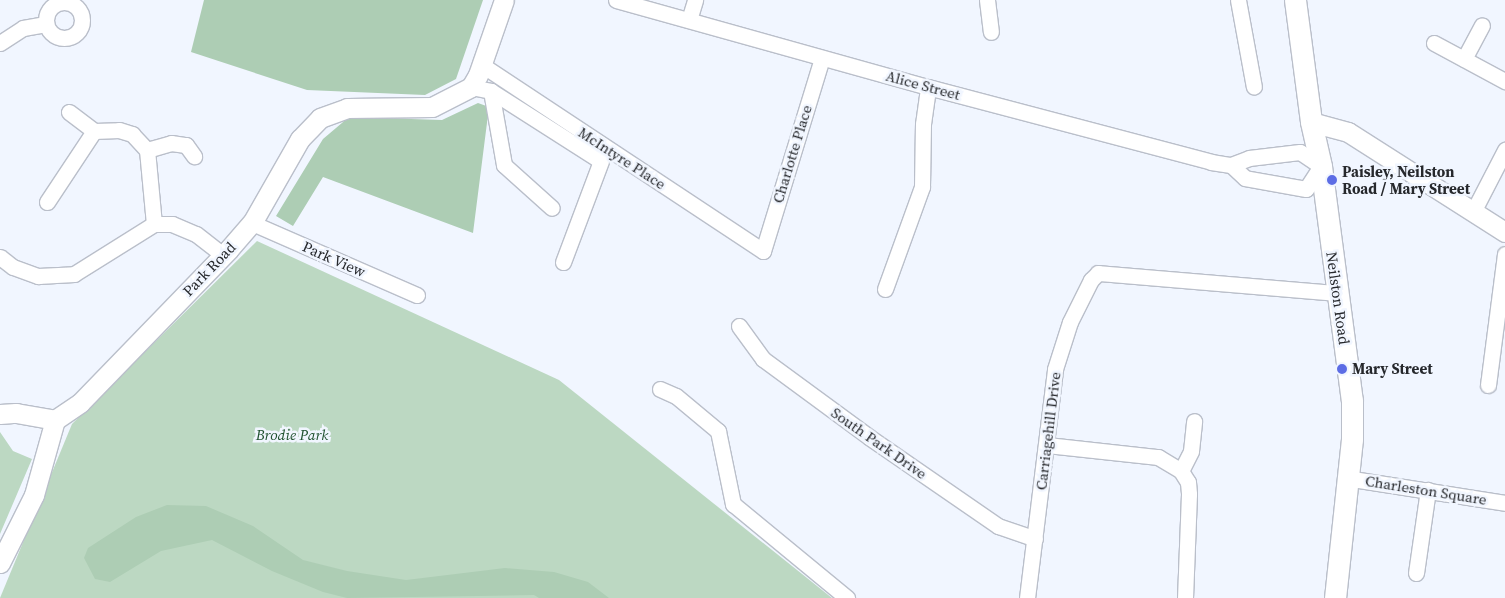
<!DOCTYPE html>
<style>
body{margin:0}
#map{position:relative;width:1505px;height:598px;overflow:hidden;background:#f1f6ff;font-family:"Source Serif 4",serif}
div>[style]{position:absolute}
.green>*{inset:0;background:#bcd8c2}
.forest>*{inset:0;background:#adcdb4}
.roads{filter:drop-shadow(1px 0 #babfca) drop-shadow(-1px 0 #babfca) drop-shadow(0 1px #babfca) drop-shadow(0 -1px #babfca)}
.minor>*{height:15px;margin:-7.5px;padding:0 7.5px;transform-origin:7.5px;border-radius:7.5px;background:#fff}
.minor>.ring{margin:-7.5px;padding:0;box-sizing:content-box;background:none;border:15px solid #fff;border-radius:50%}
.tertiary>*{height:19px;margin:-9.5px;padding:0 9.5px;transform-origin:9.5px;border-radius:9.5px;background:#fff}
.secondary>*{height:21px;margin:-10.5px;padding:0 10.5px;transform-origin:10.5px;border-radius:10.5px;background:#fff}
.dots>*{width:14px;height:14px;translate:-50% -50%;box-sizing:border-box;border:2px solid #f1f6ff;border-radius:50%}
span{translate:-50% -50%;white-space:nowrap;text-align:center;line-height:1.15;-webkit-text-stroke:5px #f1f6ff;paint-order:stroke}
.street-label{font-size:15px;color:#26282c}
.poi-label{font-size:15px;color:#26282c;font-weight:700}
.left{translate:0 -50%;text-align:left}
.park-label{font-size:15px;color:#205230;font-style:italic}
</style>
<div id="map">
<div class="green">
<i style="clip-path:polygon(257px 241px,559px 380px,832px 598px,0 598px,72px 424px)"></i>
<i style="clip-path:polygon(0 432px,13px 451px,32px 459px,0 534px)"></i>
</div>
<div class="forest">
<i style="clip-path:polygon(204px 0,483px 0,456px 79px,425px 95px,307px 90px,191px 52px)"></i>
<i style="clip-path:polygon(478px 103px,489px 107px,473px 233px,323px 177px,293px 226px,276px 216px,323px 139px,349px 117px,442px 120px)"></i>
<i style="clip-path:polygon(167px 505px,206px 506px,253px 526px,303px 560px,347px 571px,406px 580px,505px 568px,554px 572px,588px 582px,609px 598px,539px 598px,534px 595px,347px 598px,323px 592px,272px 571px,212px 540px,161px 551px,110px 582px,95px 579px,84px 558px,88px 548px,136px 517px)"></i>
</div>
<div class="roads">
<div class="minor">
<i style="left:616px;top:0;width:324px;rotate:15.6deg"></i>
<i style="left:928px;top:87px;width:293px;rotate:14.8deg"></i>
<i style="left:1211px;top:162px;width:20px;rotate:9deg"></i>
<i style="left:1231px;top:165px;width:19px;rotate:-21deg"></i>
<i style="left:1249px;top:158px;width:51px;rotate:-6.7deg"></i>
<i style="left:1300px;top:152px;width:25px;rotate:34deg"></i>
<i style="left:1321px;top:166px;width:27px;rotate:123deg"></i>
<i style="left:1306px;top:189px;width:62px;rotate:-169.8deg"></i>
<i style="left:1245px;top:178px;width:19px;rotate:-137deg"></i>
<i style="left:987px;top:0;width:32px;rotate:83deg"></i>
<i style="left:1238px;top:0;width:88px;rotate:79.6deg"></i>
<i class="ring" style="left:46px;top:2px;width:21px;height:21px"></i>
<i style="left:689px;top:20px;width:21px;rotate:-73deg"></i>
<i style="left:0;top:43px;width:27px;rotate:-33deg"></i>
<i style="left:23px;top:28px;width:23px;rotate:-10deg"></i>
<i style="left:1434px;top:43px;width:81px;rotate:28.2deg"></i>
<i style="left:1464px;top:59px;width:38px;rotate:-62deg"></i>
<i style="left:482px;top:65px;width:337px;rotate:33.5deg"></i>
<i style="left:763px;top:251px;width:202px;rotate:-73deg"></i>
<i style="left:471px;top:87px;width:20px;rotate:11deg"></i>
<i style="left:491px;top:91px;width:130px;rotate:32.5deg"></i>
<i style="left:601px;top:161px;width:108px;rotate:110.6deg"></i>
<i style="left:491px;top:91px;width:75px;rotate:80deg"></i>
<i style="left:504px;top:165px;width:64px;rotate:41.9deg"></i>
<i style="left:69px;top:112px;width:31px;rotate:37deg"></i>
<i style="left:47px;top:202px;width:85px;rotate:-56.5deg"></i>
<i style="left:94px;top:131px;width:25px;rotate:-2deg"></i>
<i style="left:119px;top:130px;width:14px;rotate:17deg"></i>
<i style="left:132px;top:134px;width:22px;rotate:47deg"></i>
<i style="left:1474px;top:210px;width:68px;rotate:-62.7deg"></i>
<i style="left:252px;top:223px;width:180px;rotate:23.6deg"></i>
<i style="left:154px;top:224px;width:18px"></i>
<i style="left:172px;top:224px;width:26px;rotate:23deg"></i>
<i style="left:196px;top:234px;width:34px;rotate:38deg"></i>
<i style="left:0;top:257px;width:16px;rotate:38deg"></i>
<i style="left:13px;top:267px;width:27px;rotate:20deg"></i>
<i style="left:38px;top:276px;width:36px;rotate:-3deg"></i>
<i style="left:74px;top:274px;width:94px;rotate:-32deg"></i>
<i style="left:154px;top:224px;width:74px;rotate:-95.4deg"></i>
<i style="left:147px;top:150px;width:25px;rotate:-16deg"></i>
<i style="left:171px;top:143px;width:15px;rotate:8deg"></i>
<i style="left:186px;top:145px;width:14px;rotate:54deg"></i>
<i style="left:885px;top:289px;width:109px;rotate:-70.1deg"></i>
<i style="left:922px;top:187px;width:63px;rotate:-89.1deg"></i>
<i style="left:923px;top:124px;width:37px;rotate:-82deg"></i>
<i style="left:739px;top:326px;width:41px;rotate:54deg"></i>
<i style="left:763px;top:359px;width:132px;rotate:36.3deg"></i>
<i style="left:869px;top:437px;width:157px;rotate:34.6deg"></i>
<i style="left:998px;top:526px;width:39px;rotate:19deg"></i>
<i style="left:1488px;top:385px;width:132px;rotate:-82.6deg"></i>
<i style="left:660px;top:389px;width:17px;rotate:24deg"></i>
<i style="left:676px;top:396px;width:55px;rotate:39.8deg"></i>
<i style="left:718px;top:431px;width:75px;rotate:78.4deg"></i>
<i style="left:733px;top:504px;width:148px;rotate:39.5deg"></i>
<i style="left:1047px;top:445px;width:112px;rotate:6.2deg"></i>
<i style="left:1158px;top:457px;width:27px;rotate:31deg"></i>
<i style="left:1181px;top:471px;width:13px;rotate:58deg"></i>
<i style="left:1188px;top:482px;width:12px;rotate:85deg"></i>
<i style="left:1189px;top:494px;width:104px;rotate:92.2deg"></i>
<i style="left:1181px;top:471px;width:22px;rotate:-63deg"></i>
<i style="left:1191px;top:451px;width:30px;rotate:-84deg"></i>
<i style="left:1346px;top:478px;width:161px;rotate:8.9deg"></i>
<i style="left:1416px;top:573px;width:84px;rotate:-81.8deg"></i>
<i style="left:1027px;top:598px;width:231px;rotate:-83deg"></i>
<i style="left:1055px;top:369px;width:49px;rotate:-72.3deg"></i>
<i style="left:1070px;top:322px;width:47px;rotate:-63.4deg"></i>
<i style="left:1091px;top:280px;width:10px;rotate:-45deg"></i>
<i style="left:1098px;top:273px;width:239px;rotate:4.8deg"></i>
</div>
<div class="tertiary">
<i style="left:1311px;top:122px;width:38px;rotate:15deg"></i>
<i style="left:1348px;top:132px;width:186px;rotate:32.5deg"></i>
<i style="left:0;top:414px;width:16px;rotate:-4deg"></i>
<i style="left:16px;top:413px;width:40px;rotate:10deg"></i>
<i style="left:0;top:563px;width:76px;rotate:-63.4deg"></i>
<i style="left:34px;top:495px;width:78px;rotate:-74.4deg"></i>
<i style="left:55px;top:420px;width:30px;rotate:-34deg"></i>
<i style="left:80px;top:403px;width:214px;rotate:-45.9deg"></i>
<i style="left:229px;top:249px;width:35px;rotate:-49deg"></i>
<i style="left:252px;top:223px;width:97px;rotate:-60.3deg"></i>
<i style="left:300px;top:139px;width:29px;rotate:-46deg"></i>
<i style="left:320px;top:118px;width:29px;rotate:-20deg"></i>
<i style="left:347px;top:108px;width:85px;rotate:-0.7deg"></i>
<i style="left:432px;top:107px;width:44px;rotate:-27.1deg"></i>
<i style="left:471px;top:87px;width:14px;rotate:-60deg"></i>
<i style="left:478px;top:75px;width:79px;rotate:-70.9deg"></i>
</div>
<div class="secondary">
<i style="left:1295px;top:0;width:123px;rotate:82.5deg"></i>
<i style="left:1311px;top:122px;width:45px;rotate:77.2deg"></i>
<i style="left:1321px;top:166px;width:236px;rotate:82.5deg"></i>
<i style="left:1352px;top:400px;width:39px;rotate:90deg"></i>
<i style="left:1352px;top:439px;width:160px;rotate:96.1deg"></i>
</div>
</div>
<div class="dots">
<i style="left:1332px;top:180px;background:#5d6de5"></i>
<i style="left:1342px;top:369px;background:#5d6de5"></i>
</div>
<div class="street-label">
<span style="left:923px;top:85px;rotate:15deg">Alice Street</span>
<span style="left:792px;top:154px;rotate:-73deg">Charlotte Place</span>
<span style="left:622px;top:158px;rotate:33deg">McIntyre Place</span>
<span style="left:334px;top:259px;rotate:24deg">Park View</span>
<span style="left:209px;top:269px;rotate:-46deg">Park Road</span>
<span style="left:1338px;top:298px;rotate:82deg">Neilston Road</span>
<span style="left:1048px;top:431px;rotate:-83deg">Carriagehill Drive</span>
<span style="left:879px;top:443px;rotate:35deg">South Park Drive</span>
<span style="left:1426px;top:490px;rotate:9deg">Charleston Square</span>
</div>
<div class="poi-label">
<span class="left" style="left:1342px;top:180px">Paisley, Neilston<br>Road / Mary Street</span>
<span class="left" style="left:1352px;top:369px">Mary Street</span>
</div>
<div class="park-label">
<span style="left:292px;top:435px">Brodie Park</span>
</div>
</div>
